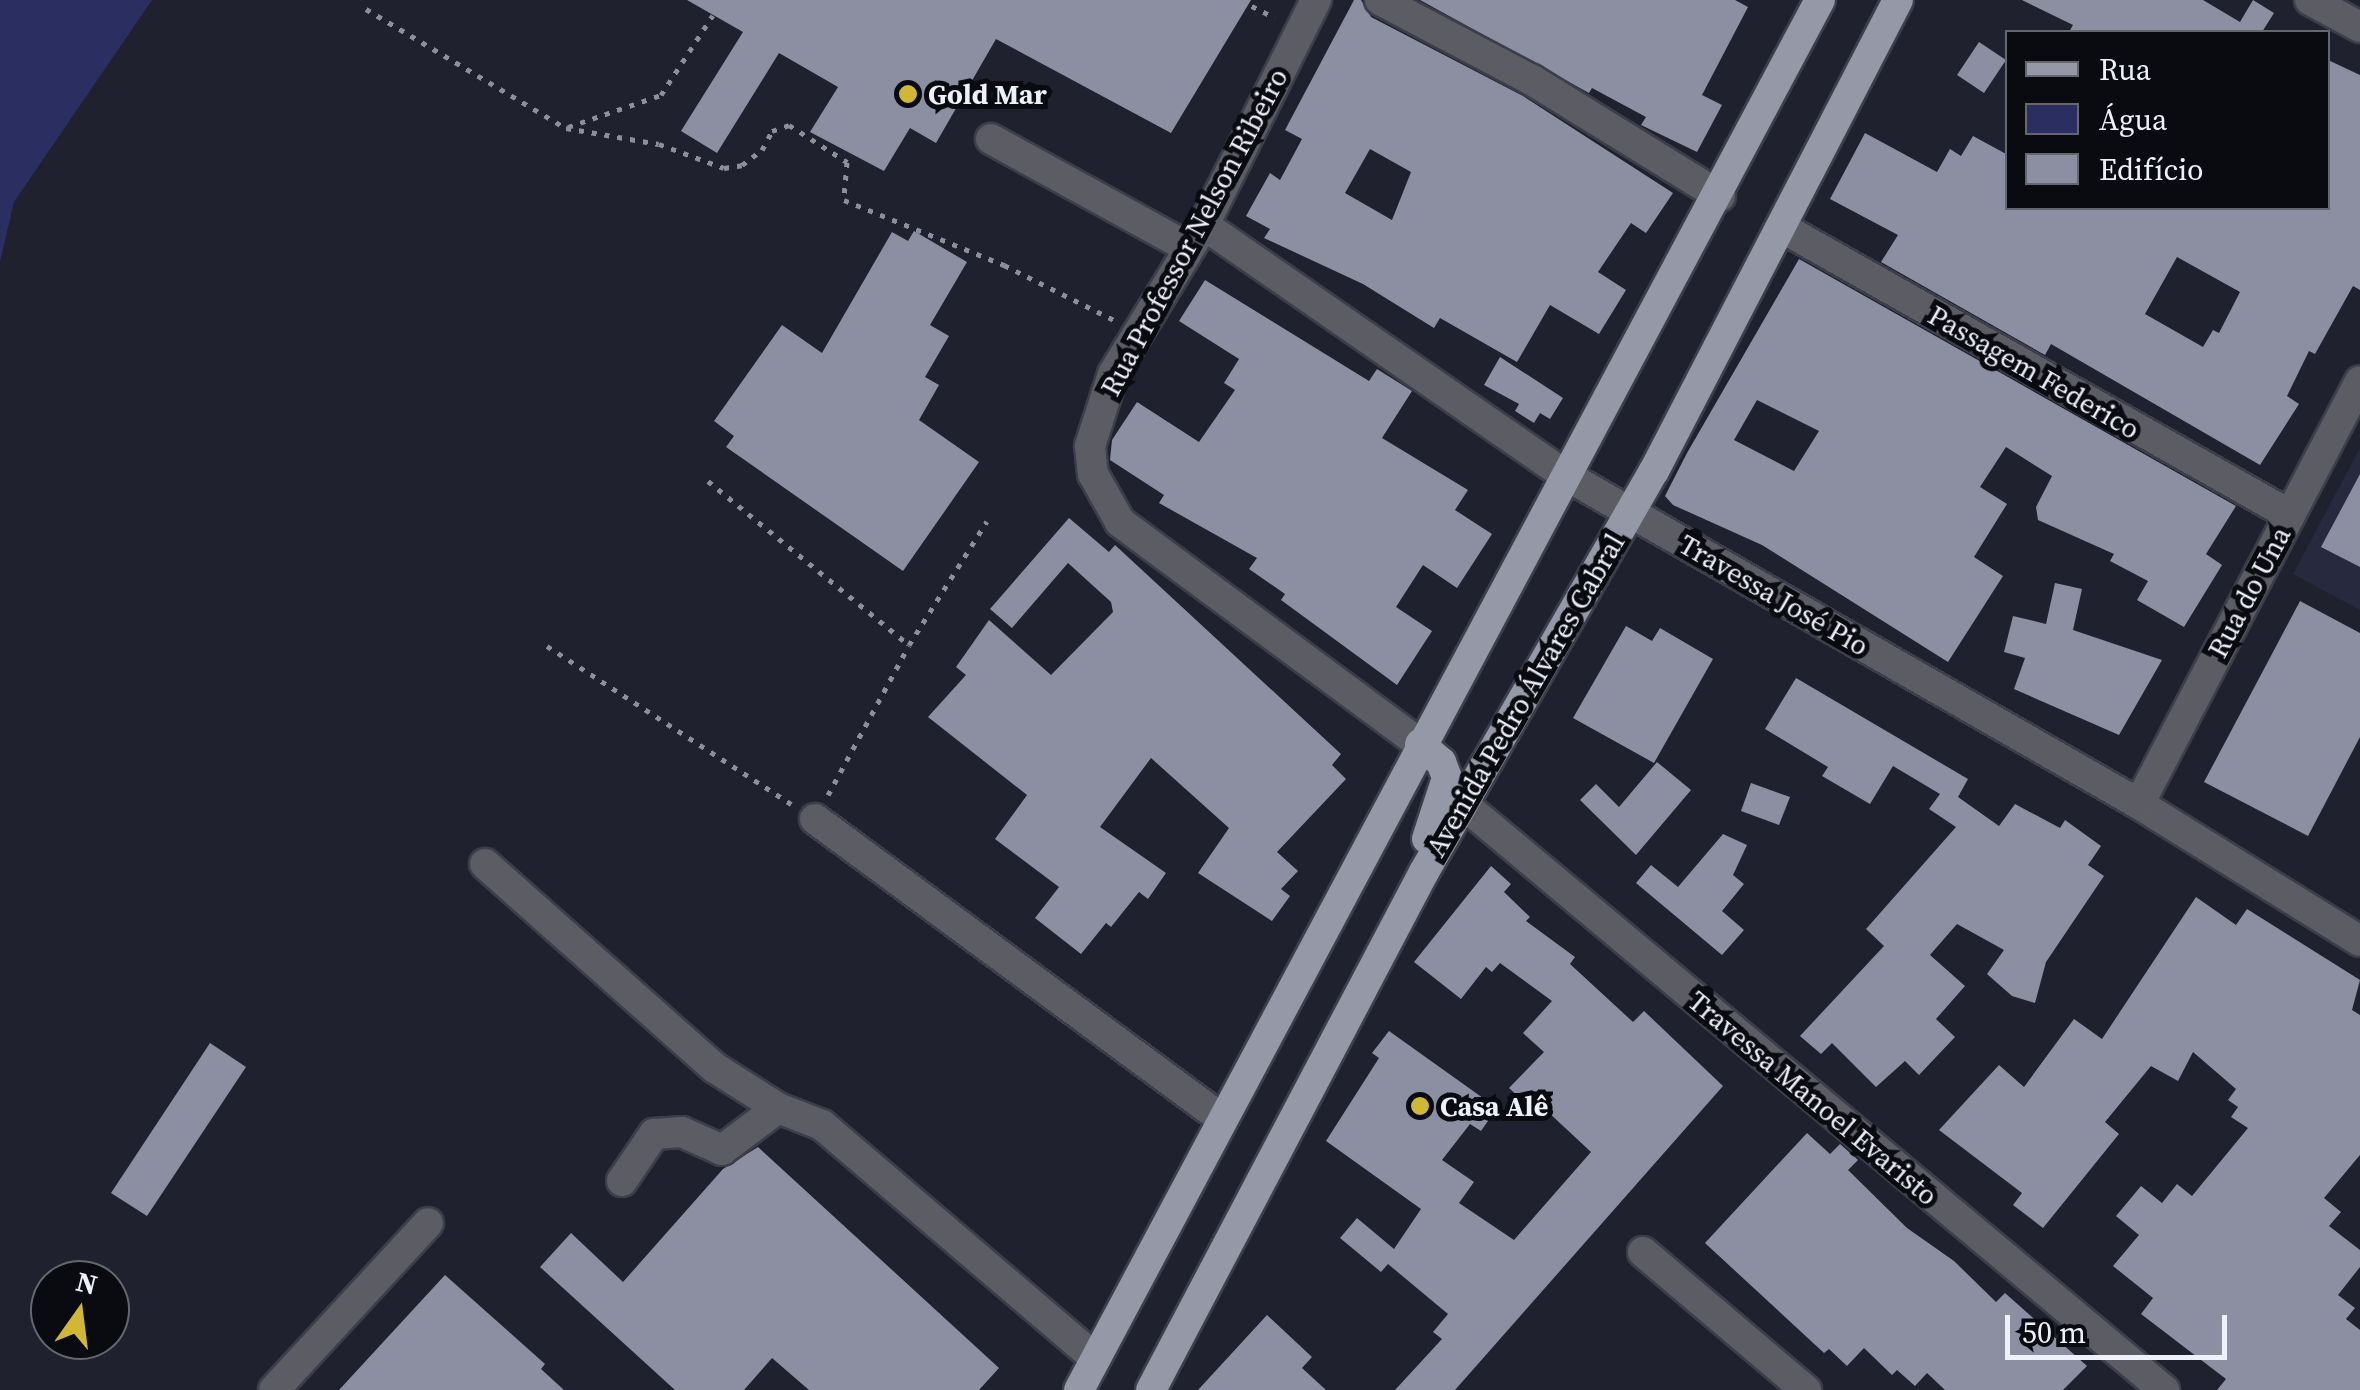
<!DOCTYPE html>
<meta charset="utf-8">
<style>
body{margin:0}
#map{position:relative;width:2360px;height:1390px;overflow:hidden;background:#1f212f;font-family:"Source Serif 4",serif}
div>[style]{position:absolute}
.built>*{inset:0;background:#272a3e}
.water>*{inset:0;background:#2b2e61}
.building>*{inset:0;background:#8c8fa1}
.path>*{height:5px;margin-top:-2.5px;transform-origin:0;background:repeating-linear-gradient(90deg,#8d8f9b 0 5px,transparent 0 13px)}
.roads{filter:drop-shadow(2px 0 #3c3e4b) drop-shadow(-2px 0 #3c3e4b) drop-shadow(0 2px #3c3e4b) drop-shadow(0 -2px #3c3e4b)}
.minor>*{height:30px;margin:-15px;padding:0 15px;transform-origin:15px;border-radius:15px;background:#5c5d64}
.major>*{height:30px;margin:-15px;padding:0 15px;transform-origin:15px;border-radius:15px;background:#9598a7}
.dots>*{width:28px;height:28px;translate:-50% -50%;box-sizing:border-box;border:5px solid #0a0b11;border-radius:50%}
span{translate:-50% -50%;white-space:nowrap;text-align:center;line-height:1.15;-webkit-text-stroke:10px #0a0b11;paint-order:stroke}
.poi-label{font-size:28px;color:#eef0fa;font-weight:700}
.left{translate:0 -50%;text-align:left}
.street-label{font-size:28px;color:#eef0fa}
.legend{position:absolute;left:2005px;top:30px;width:325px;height:180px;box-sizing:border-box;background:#0a0b11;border:2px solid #65676e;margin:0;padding:12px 18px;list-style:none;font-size:30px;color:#eef0fa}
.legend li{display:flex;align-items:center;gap:20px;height:50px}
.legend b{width:50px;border:2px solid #65676e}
.north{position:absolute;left:30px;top:1260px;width:100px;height:100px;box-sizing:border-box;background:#0a0b11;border:2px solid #65676e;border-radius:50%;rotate:14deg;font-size:28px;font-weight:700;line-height:40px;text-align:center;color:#eef0fa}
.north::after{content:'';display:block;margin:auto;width:35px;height:45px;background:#d0b836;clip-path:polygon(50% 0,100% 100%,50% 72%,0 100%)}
.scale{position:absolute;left:2005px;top:1315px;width:222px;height:45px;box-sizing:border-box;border:5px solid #eef0fa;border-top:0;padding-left:12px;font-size:30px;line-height:35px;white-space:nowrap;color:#eef0fa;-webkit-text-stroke:8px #0a0b11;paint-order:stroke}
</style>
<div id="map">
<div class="built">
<i style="clip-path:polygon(2360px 448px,2360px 610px,2293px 574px)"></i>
</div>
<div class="water">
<i style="clip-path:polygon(0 0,152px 0,14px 202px,0 262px)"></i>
</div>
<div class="building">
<i style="clip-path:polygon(687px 0,1251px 0,1171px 133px,996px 39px,936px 143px,910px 128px,884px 171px,810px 132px,838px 87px,779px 53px,717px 153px,681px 131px,743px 32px)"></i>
<i style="clip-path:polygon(evenodd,1354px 0,1361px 0,1371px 17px,1523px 96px,1673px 193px,1646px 233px,1631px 223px,1598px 272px,1626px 290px,1599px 334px,1550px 305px,1517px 362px,1440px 318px,1434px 328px,1363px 284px,1264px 238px,1270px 229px,1246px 216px,1270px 173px,1280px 180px,1302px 139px,1285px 130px,1354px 0,1370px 149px,1411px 172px,1392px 220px,1345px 193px,1370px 149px)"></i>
<i style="clip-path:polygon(1420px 0,1735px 0,1748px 7px,1702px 95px,1722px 105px,1697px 152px,1641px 125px,1646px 117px,1592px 88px,1589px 93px)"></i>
<i style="clip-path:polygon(2022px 0,2203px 0,2240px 22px,2253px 0,2274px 13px,2262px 32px,2069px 32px,2073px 25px)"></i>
<i style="clip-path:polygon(1979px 42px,2006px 60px,1984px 93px,1957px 75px)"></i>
<i style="clip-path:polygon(evenodd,2328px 60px,2360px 75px,2360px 290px,2353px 286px,2315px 354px,2309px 351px,2287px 396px,2299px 404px,2260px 465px,2051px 344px,2045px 355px,1881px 262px,1898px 235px,1830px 199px,1865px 133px,1937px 172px,1950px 149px,1961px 156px,1973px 136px,2008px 155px,2008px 208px,2328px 208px,2328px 60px,2177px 257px,2240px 292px,2219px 333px,2213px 330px,2203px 347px,2145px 314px,2177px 257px)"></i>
<i style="clip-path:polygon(914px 231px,967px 262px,930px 325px,949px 336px,925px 377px,939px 385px,919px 420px,979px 462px,903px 571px,726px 447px,734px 436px,714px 421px,782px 325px,822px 353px,892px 232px,908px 241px)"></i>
<i style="clip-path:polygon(evenodd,1799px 259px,2236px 506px,2206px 554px,2222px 565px,2184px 627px,2137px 600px,2148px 581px,2110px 561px,2114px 554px,2038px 520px,2036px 507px,2052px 476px,2006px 447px,1980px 487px,2007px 504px,1974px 557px,2003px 576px,1948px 662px,1762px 545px,1673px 505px,1665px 496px,1687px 453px,1799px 259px,1757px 400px,1819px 431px,1794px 471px,1734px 440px,1757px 400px)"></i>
<i style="clip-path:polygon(1205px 280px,1369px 381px,1377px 369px,1412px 391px,1382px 438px,1468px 490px,1455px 510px,1492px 534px,1457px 588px,1423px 565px,1396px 607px,1432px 631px,1397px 685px,1281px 600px,1285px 594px,1249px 569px,1257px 558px,1159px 503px,1164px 495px,1110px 460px,1112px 440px,1137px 402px,1199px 442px,1235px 390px,1224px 383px,1239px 359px,1179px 321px)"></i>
<i style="clip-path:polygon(1500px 357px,1563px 398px,1550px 419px,1540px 413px,1534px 423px,1515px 411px,1519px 404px,1484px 385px)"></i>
<i style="clip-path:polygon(2360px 474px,2360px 567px,2321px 547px)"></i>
<i style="clip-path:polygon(1069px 518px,1109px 552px,1115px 545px,1341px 754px,1332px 765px,1346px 779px,1277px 852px,1298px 871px,1281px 889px,1290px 896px,1272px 921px,1198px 873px,1229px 828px,1151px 758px,1100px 827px,1166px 873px,1148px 899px,1139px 892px,1111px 927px,1106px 923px,1081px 954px,1035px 918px,1059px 887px,995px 839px,1027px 795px,928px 717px,966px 675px,956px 667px,989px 620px,1051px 675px,1113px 612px,1111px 602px,1068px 563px,1012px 628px,990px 609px)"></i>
<i style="clip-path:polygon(2055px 583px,2082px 589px,2073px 630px,2162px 660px,2119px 735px,2014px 689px,2025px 658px,2004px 652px,2013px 616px,2046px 624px)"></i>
<i style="clip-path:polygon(2300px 601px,2360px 633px,2360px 737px,2308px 836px,2204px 782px)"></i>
<i style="clip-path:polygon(1626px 626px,1652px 641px,1660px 628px,1713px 659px,1654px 763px,1573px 718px)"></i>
<i style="clip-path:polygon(1796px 678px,1968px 779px,1958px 797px,1999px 826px,2015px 804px,2060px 828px,2065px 820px,2101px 846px,2088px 865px,2104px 876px,2046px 962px,2035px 1003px,2012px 996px,1987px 974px,2004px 950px,1957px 924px,1930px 955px,1965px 986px,1936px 1019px,1955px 1037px,1919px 1075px,1905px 1061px,1876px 1087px,1832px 1043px,1821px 1054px,1800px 1036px,1884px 946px,1866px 929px,1956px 827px,1929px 809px,1940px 794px,1893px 766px,1870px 804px,1822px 776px,1828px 767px,1765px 729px)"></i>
<i style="clip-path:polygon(1657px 762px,1691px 790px,1636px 855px,1580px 800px,1596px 784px,1619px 807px)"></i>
<i style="clip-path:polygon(1751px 783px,1790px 797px,1779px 825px,1741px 811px)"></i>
<i style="clip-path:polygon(1723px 834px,1747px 845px,1733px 875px,1744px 884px,1722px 911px,1744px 930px,1722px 955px,1636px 883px,1651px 865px,1678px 887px)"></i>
<i style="clip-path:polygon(1491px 866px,1511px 884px,1504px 892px,1530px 917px,1526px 921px,1575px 957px,1570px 964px,1633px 1022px,1644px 1011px,1723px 1086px,1455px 1390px,1395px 1390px,1442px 1339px,1433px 1332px,1448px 1314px,1388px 1264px,1381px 1272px,1340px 1238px,1357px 1218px,1394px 1249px,1421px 1209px,1326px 1141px,1379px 1058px,1372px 1053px,1389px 1031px,1497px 1108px,1481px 1131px,1470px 1124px,1442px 1160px,1474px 1182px,1459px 1203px,1514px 1240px,1591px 1152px,1547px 1111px,1541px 1117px,1509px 1088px,1544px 1052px,1523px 1033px,1552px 1001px,1500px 963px,1492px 972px,1486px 967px,1461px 999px,1414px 962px)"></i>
<i style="clip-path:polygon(2196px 897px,2236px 925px,2247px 909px,2360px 980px,2352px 1010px,2360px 1015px,2360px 1155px,2324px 1198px,2341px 1212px,2329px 1226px,2360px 1250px,2360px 1267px,2338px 1295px,2355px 1308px,2346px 1319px,2360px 1330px,2360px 1390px,2217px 1390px,2226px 1379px,2141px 1314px,2153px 1298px,2113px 1266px,2139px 1235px,2116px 1216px,2141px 1186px,2162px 1203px,2177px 1184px,2192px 1196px,2248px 1128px,2231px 1117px,2238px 1107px,2228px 1100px,2236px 1089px,2193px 1052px,2178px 1081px,2151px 1066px,2105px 1122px,2119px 1134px,2043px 1228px,2013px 1205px,2022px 1193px,1939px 1130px,1999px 1065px,2024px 1087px,2074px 1019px,2102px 1039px)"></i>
<i style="clip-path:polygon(210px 1043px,246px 1067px,147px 1216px,111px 1193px)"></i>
<i style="clip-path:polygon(1807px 1133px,1830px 1154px,1840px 1144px,1858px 1160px,1848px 1170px,1907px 1228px,1954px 1261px,1996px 1302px,2005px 1293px,2087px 1366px,2063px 1390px,1945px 1390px,1927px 1373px,1915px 1386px,1897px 1370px,1892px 1375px,1864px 1348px,1847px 1366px,1829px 1349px,1824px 1353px,1705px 1243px)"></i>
<i style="clip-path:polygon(758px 1147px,999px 1368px,979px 1390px,809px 1390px,772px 1358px,744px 1390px,675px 1390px,540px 1267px,571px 1233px,623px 1282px,723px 1169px)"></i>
<i style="clip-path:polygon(445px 1275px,545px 1364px,541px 1369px,564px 1390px,339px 1390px)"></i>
<i style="clip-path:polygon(1267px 1315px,1312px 1357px,1302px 1368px,1326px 1390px,1198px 1390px)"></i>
</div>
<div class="path">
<i style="left:1240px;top:0;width:39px;rotate:27deg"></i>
<i style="left:366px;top:9px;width:233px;rotate:30.8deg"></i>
<i style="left:566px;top:128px;width:94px;rotate:9.8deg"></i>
<i style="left:659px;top:144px;width:69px;rotate:20.3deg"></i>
<i style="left:724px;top:168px;width:18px;rotate:-9deg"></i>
<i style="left:742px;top:165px;width:25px;rotate:-37deg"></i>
<i style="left:762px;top:150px;width:21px;rotate:-62deg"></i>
<i style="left:772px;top:131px;width:18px;rotate:-19deg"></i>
<i style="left:789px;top:125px;width:69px;rotate:32.5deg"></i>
<i style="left:847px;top:162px;width:38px;rotate:95deg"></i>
<i style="left:844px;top:200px;width:173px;rotate:22.1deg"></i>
<i style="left:1004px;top:265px;width:123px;rotate:26.6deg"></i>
<i style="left:568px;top:127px;width:98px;rotate:-19deg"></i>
<i style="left:661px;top:95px;width:95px;rotate:-57deg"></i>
<i style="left:708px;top:481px;width:259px;rotate:39.2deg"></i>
<i style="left:547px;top:646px;width:291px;rotate:32.9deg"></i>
<i style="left:828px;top:795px;width:170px;rotate:-61.6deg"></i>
<i style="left:909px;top:645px;width:146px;rotate:-57.8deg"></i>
</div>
<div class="roads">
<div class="minor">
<i style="left:1316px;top:0;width:251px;rotate:116.5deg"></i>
<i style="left:1204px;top:225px;width:175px;rotate:121.4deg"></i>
<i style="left:1113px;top:374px;width:76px;rotate:107.7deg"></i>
<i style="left:1090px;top:446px;width:28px;rotate:84deg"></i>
<i style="left:1093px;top:474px;width:55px;rotate:60.6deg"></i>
<i style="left:1120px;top:522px;width:373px;rotate:36.5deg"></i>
<i style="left:1380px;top:0;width:172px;rotate:27.8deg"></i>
<i style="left:1532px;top:80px;width:221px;rotate:31.7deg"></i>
<i style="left:2310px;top:0;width:57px;rotate:28.4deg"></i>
<i style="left:991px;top:139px;width:226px;rotate:28.8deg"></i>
<i style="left:1204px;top:225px;width:441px;rotate:34.7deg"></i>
<i style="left:1567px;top:476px;width:659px;rotate:29.83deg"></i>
<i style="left:2139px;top:804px;width:260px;rotate:31.8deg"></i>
<i style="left:1781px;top:227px;width:585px;rotate:29.5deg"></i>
<i style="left:1463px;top:804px;width:914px;rotate:39.89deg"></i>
<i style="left:2139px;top:804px;width:477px;rotate:-62.4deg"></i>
<i style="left:815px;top:819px;width:506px;rotate:36.39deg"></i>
<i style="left:485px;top:864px;width:307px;rotate:41.6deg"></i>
<i style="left:715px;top:1068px;width:75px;rotate:32.4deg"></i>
<i style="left:778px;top:1108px;width:47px;rotate:21.1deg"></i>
<i style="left:822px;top:1125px;width:359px;rotate:40.5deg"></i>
<i style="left:622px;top:1181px;width:57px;rotate:-55.8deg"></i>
<i style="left:654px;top:1134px;width:28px;rotate:-4deg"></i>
<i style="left:682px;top:1132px;width:44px;rotate:24.2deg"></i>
<i style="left:722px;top:1150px;width:70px;rotate:-36.9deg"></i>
<i style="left:1643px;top:1252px;width:214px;rotate:40.3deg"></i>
<i style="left:274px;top:1390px;width:227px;rotate:-47.3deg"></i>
</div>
<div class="major">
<i style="left:1420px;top:744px;width:28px;rotate:41deg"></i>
<i style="left:1441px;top:762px;width:17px;rotate:69deg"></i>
<i style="left:1447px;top:778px;width:64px;rotate:108.2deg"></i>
<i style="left:1079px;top:1390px;width:1575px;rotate:-61.94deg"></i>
<i style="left:1151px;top:1390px;width:586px;rotate:-62.21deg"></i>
<i style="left:1424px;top:872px;width:462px;rotate:-60.2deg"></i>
<i style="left:1654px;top:471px;width:530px;rotate:-62.61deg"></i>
</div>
</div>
<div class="dots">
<i style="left:908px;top:94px;background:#d0b836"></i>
<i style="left:1420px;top:1106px;background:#d0b836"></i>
</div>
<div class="poi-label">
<span class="left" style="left:928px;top:94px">Gold Mar</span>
<span class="left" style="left:1440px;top:1106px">Casa Alê</span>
</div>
<div class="street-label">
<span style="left:1194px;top:232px;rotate:-62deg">Rua Professor Nelson Ribeiro</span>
<span style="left:2034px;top:372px;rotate:30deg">Passagem Federico</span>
<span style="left:2249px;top:592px;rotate:-62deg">Rua do Una</span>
<span style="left:1774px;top:595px;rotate:30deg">Travessa José Pio</span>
<span style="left:1525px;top:695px;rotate:-60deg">Avenida Pedro Álvares Cabral</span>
<span style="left:1813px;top:1098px;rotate:40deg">Travessa Manoel Evaristo</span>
</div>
<ul class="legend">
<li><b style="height:12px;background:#9598a7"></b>Rua</li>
<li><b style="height:28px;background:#2b2e61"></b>Água</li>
<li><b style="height:28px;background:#8c8fa1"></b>Edifício</li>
</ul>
<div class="north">N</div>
<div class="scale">50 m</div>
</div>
